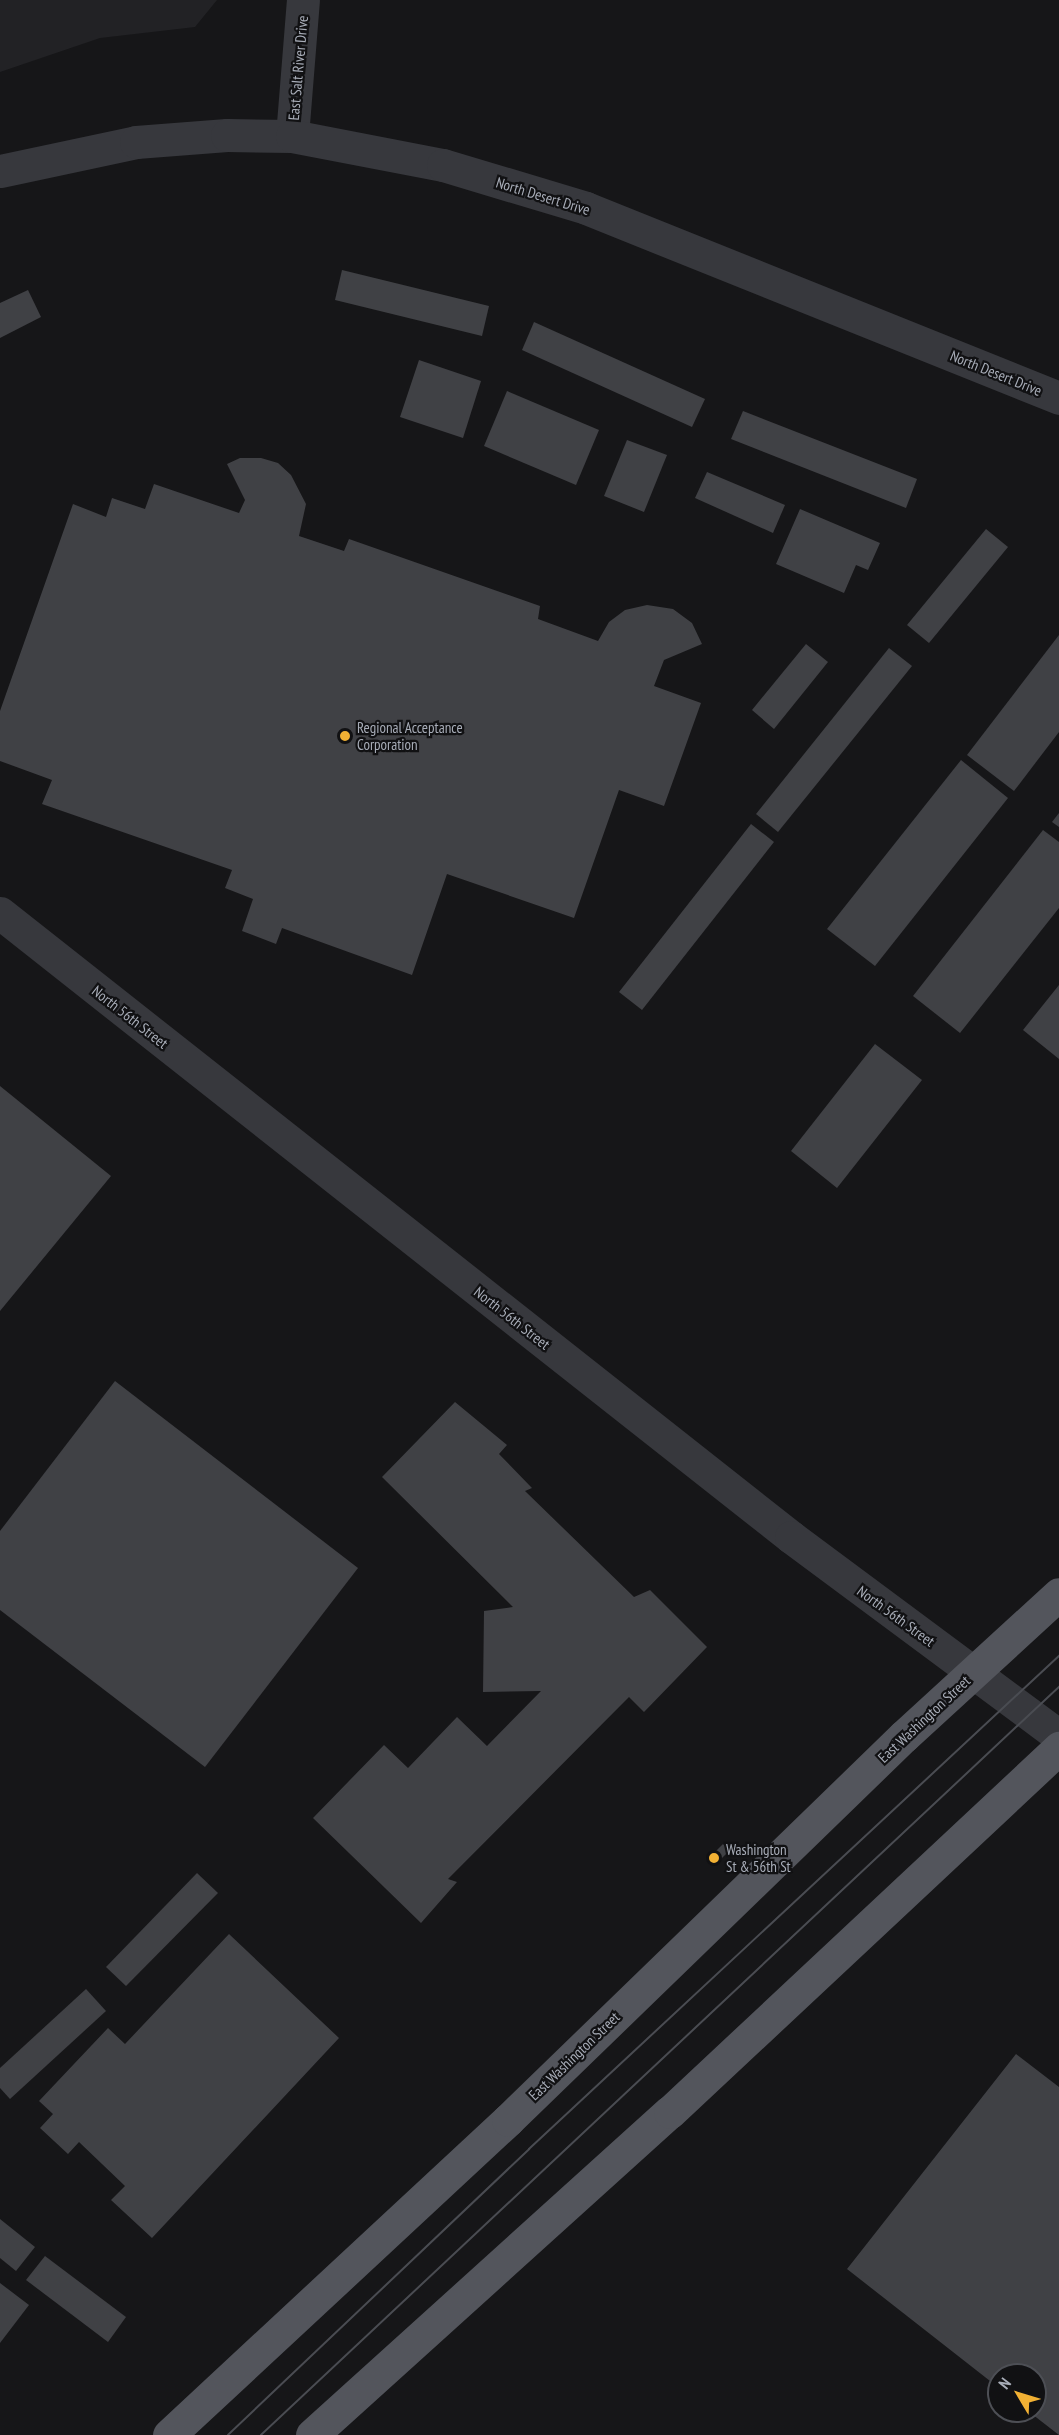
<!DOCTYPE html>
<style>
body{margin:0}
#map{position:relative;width:1059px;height:2435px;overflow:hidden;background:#161618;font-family:"PT Sans Narrow",sans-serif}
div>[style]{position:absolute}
.built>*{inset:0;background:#222225}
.building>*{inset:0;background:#404145}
.minor>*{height:33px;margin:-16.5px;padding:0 16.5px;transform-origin:16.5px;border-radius:16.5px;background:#37383d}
.major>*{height:33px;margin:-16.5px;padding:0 16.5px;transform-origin:16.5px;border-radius:16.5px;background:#53555c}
.tram>*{height:1.5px;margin:-0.75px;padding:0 0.75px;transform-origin:0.75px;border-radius:0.75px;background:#4a4c52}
.dots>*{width:16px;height:16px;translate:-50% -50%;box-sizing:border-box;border:3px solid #111113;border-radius:50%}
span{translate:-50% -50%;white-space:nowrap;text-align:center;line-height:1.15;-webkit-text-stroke:4.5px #111113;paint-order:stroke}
.street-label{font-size:15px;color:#a8adb8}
.poi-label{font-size:15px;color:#a8adb8}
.left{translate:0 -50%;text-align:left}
.north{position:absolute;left:987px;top:2363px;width:60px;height:60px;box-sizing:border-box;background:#111113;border:2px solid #4d4f55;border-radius:50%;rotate:308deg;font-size:16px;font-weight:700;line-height:24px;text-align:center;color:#a8adb8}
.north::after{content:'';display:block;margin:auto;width:21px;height:27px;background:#f2b134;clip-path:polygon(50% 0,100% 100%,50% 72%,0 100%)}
</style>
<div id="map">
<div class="built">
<i style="clip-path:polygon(0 0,217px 0,195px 27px,100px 38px,0 72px)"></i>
</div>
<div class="building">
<i style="clip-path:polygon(342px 270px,489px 306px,482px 336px,335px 300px)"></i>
<i style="clip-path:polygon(28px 290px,41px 317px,0 338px,0 303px)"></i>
<i style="clip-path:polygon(534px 322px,705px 399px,692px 427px,522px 350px)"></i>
<i style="clip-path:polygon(419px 360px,481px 381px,463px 438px,400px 417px)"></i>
<i style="clip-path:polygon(507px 391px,599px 430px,576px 485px,484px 446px)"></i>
<i style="clip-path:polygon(743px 411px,917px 479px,906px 508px,731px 439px)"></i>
<i style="clip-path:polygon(627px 440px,667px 455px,644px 512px,604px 496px)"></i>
<i style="clip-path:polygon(240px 458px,261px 458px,278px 463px,291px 475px,306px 504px,299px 536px,344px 551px,349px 539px,540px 606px,538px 619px,598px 641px,609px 622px,625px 610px,647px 605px,673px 609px,692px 623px,702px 644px,664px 660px,654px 686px,701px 703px,664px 806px,619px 790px,574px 918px,447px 874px,412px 975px,282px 928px,276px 944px,242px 931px,253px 899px,225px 888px,232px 870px,42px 804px,52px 780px,0 761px,0 711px,73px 504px,106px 517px,112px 498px,145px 509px,154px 484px,239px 513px,245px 500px,227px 464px)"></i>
<i style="clip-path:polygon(707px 472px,785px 505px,773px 533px,695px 498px)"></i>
<i style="clip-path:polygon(800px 509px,880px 543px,868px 570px,856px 565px,844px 593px,776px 564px)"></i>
<i style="clip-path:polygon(986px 529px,1008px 547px,929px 643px,907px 625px)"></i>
<i style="clip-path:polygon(1059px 635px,1059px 732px,1014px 791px,967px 755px)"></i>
<i style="clip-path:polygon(806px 644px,828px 662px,774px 729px,752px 710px)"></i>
<i style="clip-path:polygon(889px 648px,912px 666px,778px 832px,756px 814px)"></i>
<i style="clip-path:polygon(961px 760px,1008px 798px,875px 966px,827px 929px)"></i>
<i style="clip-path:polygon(1059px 813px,1059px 827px,1052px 822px)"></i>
<i style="clip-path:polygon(751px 824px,774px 842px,642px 1010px,619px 992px)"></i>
<i style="clip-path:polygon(1043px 830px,1059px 842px,1059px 908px,960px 1033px,913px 996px)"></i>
<i style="clip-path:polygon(1059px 985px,1059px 1059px,1023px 1030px)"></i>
<i style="clip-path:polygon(875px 1044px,922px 1080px,837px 1188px,791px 1151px)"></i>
<i style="clip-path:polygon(0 1086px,111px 1176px,0 1311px)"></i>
<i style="clip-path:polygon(115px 1381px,358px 1568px,205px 1767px,0 1610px,0 1531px)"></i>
<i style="clip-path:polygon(455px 1402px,507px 1445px,499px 1454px,532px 1488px,525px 1491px,634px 1597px,650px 1590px,707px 1647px,644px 1712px,629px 1697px,448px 1879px,457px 1882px,421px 1923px,313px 1818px,384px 1745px,408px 1768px,457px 1717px,487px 1746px,541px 1691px,483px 1692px,484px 1611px,513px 1607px,382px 1477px)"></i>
<i style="clip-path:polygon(723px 1844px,729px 1851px,717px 1863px,707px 1860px)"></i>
<i style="clip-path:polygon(197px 1873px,218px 1893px,126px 1986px,106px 1967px)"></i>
<i style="clip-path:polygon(229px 1934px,339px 2038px,152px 2238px,111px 2200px,125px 2186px,79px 2142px,68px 2154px,40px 2128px,53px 2114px,39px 2101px,108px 2028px,125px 2044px)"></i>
<i style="clip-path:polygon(86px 1989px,106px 2011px,10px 2099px,0 2088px,0 2068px)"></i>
<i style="clip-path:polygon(1016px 2054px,1059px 2087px,1059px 2435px,1028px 2411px,1035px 2411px,1035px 2375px,999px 2375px,999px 2388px,847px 2269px)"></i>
<i style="clip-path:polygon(0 2219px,35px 2247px,16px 2271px,0 2258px)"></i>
<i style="clip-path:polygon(45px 2256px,126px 2317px,108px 2342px,26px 2280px)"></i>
<i style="clip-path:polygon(0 2283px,29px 2305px,0 2343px)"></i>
</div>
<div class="minor">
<i style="left:292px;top:136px;width:136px;rotate:-85.4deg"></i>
<i style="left:0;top:171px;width:139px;rotate:-12deg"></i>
<i style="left:136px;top:142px;width:91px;rotate:-4.4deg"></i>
<i style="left:227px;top:135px;width:65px;rotate:0.9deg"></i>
<i style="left:292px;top:136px;width:154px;rotate:10.9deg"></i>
<i style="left:443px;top:165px;width:149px;rotate:16.7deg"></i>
<i style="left:586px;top:208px;width:510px;rotate:21.88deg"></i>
<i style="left:0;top:913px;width:1008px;rotate:38.27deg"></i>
<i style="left:791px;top:1537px;width:334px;rotate:36.6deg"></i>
</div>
<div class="major">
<i style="left:169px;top:2435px;width:463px;rotate:-42.9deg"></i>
<i style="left:508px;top:2120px;width:552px;rotate:-44.12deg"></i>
<i style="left:904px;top:1736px;width:210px;rotate:-42.5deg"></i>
<i style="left:312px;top:2435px;width:482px;rotate:-42.1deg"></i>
<i style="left:670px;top:2112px;width:533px;rotate:-43.1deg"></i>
</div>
<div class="tram">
<i style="left:228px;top:2435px;width:415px;rotate:-43.5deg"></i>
<i style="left:529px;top:2149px;width:724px;rotate:-42.93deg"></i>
<i style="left:261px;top:2435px;width:1094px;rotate:-43.15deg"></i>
</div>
<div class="dots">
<i style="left:345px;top:736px;background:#f2b134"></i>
<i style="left:714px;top:1858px;background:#f2b134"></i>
</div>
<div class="street-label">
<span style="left:298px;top:68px;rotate:-85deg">East Salt River Drive</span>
<span style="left:543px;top:196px;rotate:17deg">North Desert Drive</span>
<span style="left:996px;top:373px;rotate:22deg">North Desert Drive</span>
<span style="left:130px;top:1017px;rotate:38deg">North 56th Street</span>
<span style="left:512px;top:1318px;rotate:38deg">North 56th Street</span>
<span style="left:896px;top:1616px;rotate:36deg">North 56th Street</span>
<span style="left:924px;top:1719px;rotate:-43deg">East Washington Street</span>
<span style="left:574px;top:2056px;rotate:-44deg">East Washington Street</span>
</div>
<div class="poi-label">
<span class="left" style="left:357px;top:736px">Regional Acceptance<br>Corporation</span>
<span class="left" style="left:726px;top:1858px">Washington<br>St &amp; 56th St</span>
</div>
<div class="north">N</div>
</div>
